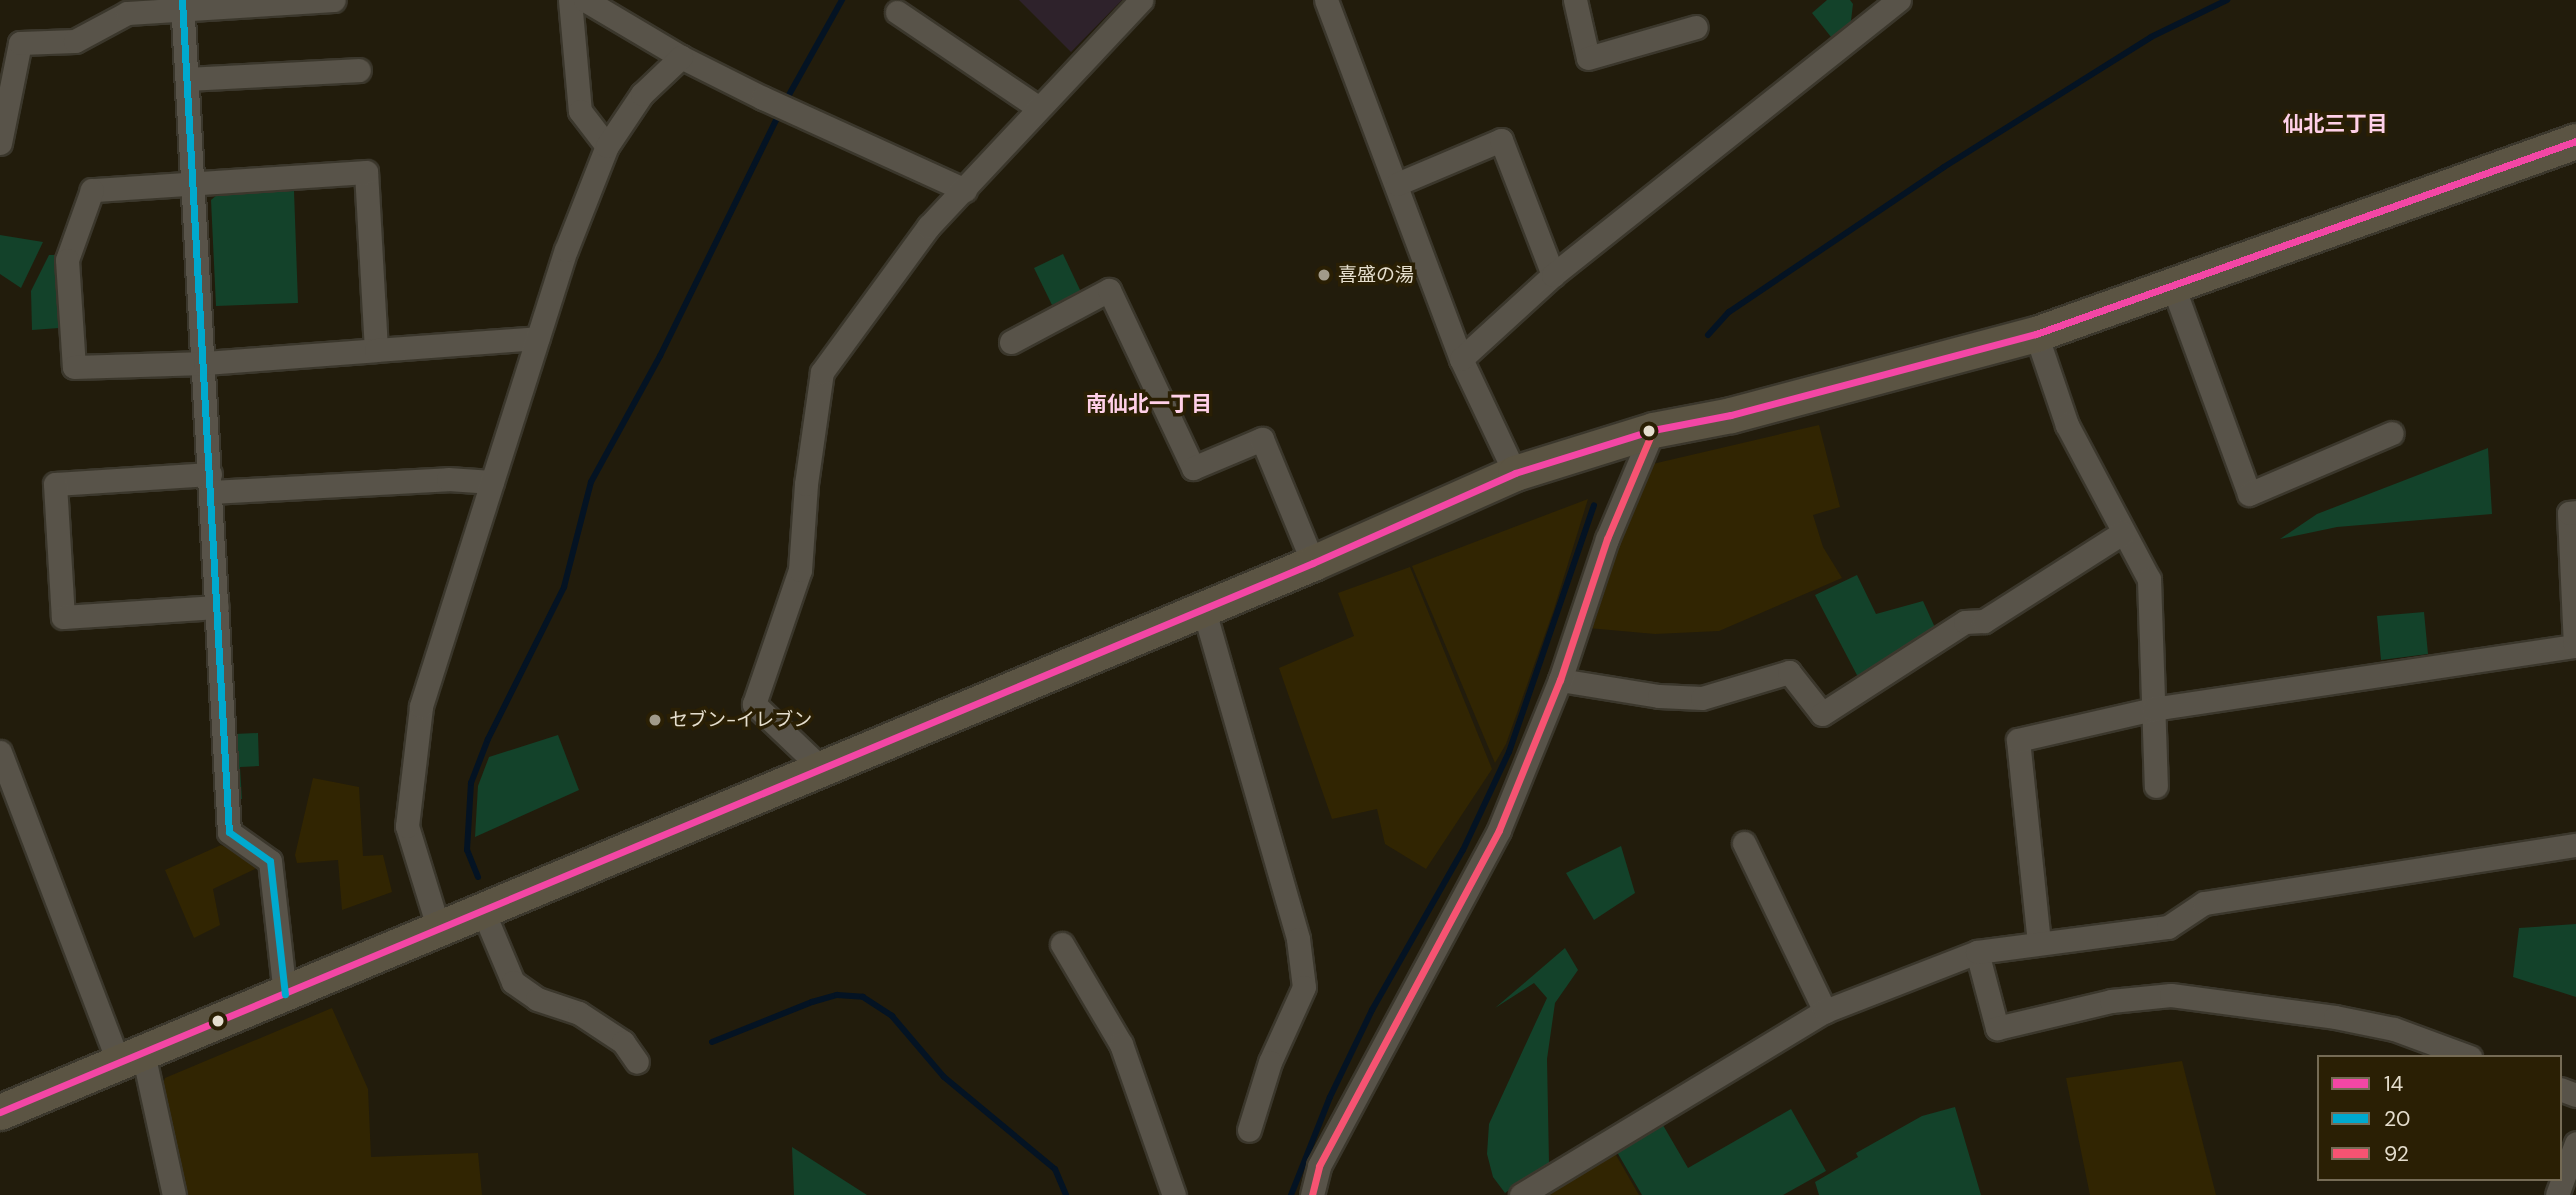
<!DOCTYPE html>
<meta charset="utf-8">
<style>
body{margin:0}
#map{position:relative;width:2576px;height:1195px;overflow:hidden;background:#221c0c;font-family:"DM Sans","Noto Sans JP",sans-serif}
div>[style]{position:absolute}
.built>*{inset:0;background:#312502}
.education>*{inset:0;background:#2e222b}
.green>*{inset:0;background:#13422a}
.stream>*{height:6px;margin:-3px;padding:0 3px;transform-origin:3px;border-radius:3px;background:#041323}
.roads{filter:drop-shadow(2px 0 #3b372c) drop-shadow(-2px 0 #3b372c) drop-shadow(0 2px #3b372c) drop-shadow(0 -2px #3b372c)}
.minor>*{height:23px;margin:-11.5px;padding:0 11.5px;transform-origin:11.5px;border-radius:11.5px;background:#585349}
.primary>*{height:35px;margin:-17.5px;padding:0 17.5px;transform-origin:17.5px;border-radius:17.5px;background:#5b5443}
.bus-1>*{height:7px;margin:-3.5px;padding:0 3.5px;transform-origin:3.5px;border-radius:3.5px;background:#f346a5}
.bus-2>*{height:7px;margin:-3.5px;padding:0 3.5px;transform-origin:3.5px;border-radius:3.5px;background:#00a9ce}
.bus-3>*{height:7px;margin:-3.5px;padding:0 3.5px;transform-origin:3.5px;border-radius:3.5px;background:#f65372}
.dots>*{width:19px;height:19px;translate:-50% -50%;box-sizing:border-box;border:4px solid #2a1f04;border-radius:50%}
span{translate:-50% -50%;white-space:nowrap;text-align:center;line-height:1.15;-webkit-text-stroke:7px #2a1f04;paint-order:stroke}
.poi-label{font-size:19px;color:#e5dece}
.left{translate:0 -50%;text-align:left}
.neighbourhood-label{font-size:21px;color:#ffd0e8;font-weight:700}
.legend{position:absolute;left:2317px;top:1055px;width:245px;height:126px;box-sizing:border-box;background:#2a1f04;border:2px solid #756b55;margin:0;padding:9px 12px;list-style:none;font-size:21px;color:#e5dece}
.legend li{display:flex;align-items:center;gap:14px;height:35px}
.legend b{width:35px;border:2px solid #756b55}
</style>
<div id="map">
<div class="built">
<i style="clip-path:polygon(1819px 425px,1840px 507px,1813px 515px,1823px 547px,1842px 578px,1719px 631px,1655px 634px,1588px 628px,1644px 466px)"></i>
<i style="clip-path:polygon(1588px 499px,1554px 609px,1506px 744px,1495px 763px,1412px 566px)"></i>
<i style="clip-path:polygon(1410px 567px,1492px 769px,1426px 869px,1385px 844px,1377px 809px,1332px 819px,1279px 668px,1354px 636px,1338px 593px)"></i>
<i style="clip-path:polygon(313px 778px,359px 787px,363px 856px,383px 855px,392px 892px,342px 910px,338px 860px,297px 863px,295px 855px)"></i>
<i style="clip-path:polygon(221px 845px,255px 861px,255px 869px,213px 889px,220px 925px,194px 938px,165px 870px)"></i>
<i style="clip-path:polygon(332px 1008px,368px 1089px,371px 1157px,478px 1153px,482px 1195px,185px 1195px,161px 1091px,165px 1078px)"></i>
<i style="clip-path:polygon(2182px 1061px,2216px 1195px,2090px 1195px,2066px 1078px)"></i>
<i style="clip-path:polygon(1612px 1148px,1639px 1195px,1535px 1195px)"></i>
</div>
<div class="education">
<i style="clip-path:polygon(1019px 0,1122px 0,1071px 52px)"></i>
</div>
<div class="green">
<i style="clip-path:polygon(1827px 0,1850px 0,1853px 4px,1850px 29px,1835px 42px,1812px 13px)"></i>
<i style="clip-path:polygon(294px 191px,298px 303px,216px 306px,211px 200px,218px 194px)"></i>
<i style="clip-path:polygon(0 235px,43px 242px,21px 288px,0 274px)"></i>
<i style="clip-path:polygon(1063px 254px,1081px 292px,1052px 305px,1034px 268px)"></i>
<i style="clip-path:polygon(49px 255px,55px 255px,59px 328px,32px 330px,31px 291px)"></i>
<i style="clip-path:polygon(2488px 448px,2492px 514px,2337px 527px,2280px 539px,2317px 514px)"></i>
<i style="clip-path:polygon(1857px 575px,1876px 614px,1923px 601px,1937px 632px,1859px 679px,1815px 595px)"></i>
<i style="clip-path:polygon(2424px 612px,2428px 654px,2381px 660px,2377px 616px)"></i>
<i style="clip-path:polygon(258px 733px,259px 766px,240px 767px,242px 799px,237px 799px,234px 734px)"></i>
<i style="clip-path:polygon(558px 735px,579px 790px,475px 837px,478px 786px,489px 757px)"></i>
<i style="clip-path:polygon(1621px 846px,1635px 893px,1594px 920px,1566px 873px)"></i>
<i style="clip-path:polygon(2576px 924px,2576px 997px,2513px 977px,2519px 928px)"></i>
<i style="clip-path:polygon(1565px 948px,1578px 970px,1555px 1003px,1547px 1059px,1549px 1163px,1505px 1193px,1493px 1177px,1487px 1154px,1489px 1124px,1547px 998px,1534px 983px,1495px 1008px)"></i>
<i style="clip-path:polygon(1955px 1107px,1981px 1195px,1819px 1195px,1815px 1182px,1858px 1157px,1856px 1153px,1922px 1116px)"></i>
<i style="clip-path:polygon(1791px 1109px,1826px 1171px,1783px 1195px,1642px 1195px,1614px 1147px,1660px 1120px,1688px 1168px)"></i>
<i style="clip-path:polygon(792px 1147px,867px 1195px,794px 1195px)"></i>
</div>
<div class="stream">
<i style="left:785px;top:102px;width:117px;rotate:-60.8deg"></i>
<i style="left:1708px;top:335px;width:31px;rotate:-48deg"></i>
<i style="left:1729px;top:312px;width:259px;rotate:-34deg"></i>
<i style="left:1944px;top:167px;width:244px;rotate:-32.1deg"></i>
<i style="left:2151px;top:37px;width:85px;rotate:-26deg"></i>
<i style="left:478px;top:877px;width:29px;rotate:-112deg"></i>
<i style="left:467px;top:850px;width:67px;rotate:-86.6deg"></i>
<i style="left:471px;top:783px;width:47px;rotate:-68.9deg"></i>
<i style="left:488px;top:739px;width:170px;rotate:-63.4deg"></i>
<i style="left:564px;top:587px;width:108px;rotate:-75.6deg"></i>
<i style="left:591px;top:482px;width:144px;rotate:-61.3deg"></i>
<i style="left:660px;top:356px;width:272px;rotate:-63.8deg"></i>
<i style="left:712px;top:1042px;width:108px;rotate:-21.8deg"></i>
<i style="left:812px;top:1002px;width:26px;rotate:-16deg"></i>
<i style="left:837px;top:995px;width:26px;rotate:4deg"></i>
<i style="left:863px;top:997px;width:35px;rotate:33deg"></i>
<i style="left:892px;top:1016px;width:80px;rotate:49.6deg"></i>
<i style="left:944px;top:1077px;width:144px;rotate:39.7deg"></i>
<i style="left:1055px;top:1169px;width:28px;rotate:67deg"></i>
<i style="left:1291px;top:1195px;width:105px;rotate:-68.3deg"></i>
<i style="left:1330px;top:1097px;width:97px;rotate:-64.2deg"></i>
<i style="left:1372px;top:1010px;width:184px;rotate:-60.4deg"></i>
<i style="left:1463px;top:850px;width:108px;rotate:-64.9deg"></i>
<i style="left:1509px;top:752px;width:261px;rotate:-71deg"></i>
</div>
<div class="roads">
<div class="minor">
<i style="left:182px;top:0;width:833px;rotate:86.77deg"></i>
<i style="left:229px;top:832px;width:50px;rotate:35.3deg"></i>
<i style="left:270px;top:861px;width:134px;rotate:83.6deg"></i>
<i style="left:570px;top:0;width:111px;rotate:84.9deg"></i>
<i style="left:580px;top:111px;width:44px;rotate:52.4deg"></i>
<i style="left:585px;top:0;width:112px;rotate:30.7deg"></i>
<i style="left:681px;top:57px;width:92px;rotate:26.6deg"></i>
<i style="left:763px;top:98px;width:222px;rotate:24.5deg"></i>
<i style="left:1326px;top:0;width:384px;rotate:69.4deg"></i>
<i style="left:1461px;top:359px;width:126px;rotate:64.7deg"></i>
<i style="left:1575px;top:0;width:59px;rotate:77.4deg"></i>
<i style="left:1588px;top:58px;width:112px;rotate:-16deg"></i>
<i style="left:897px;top:12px;width:171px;rotate:34.1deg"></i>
<i style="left:188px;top:79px;width:171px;rotate:-3deg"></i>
<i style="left:0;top:143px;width:102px;rotate:-78.7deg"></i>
<i style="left:20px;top:43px;width:55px;rotate:-2.1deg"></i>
<i style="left:75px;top:41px;width:59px;rotate:-28.3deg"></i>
<i style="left:127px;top:13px;width:207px;rotate:-3.6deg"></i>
<i style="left:1397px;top:184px;width:113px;rotate:-22.9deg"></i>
<i style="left:1501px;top:140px;width:145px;rotate:68.9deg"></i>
<i style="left:2173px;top:286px;width:221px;rotate:69.9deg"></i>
<i style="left:2249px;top:494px;width:155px;rotate:-23.1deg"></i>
<i style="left:2036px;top:334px;width:96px;rotate:71.2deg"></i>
<i style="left:2067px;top:425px;width:174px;rotate:62deg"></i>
<i style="left:2149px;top:579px;width:207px;rotate:88.1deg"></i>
<i style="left:1011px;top:342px;width:111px;rotate:-28deg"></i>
<i style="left:1109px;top:290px;width:197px;rotate:64.7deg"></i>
<i style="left:1193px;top:468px;width:75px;rotate:-22.8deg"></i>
<i style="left:1262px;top:439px;width:134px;rotate:67.6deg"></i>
<i style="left:376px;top:350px;width:178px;rotate:-93.2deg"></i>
<i style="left:366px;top:172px;width:275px;rotate:176.2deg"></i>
<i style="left:92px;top:190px;width:74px;rotate:109.7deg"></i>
<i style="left:67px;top:260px;width:107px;rotate:86.3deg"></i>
<i style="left:74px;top:367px;width:131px;rotate:-1.7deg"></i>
<i style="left:205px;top:363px;width:171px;rotate:-4.3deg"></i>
<i style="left:376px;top:350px;width:162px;rotate:-4.2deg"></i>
<i style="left:1461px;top:359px;width:125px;rotate:-42.4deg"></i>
<i style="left:1553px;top:275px;width:442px;rotate:-38.5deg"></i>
<i style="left:210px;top:474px;width:155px;rotate:176.3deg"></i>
<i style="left:55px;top:484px;width:133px;rotate:86.6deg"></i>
<i style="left:63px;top:617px;width:154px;rotate:-3.7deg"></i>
<i style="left:211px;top:492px;width:237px;rotate:-3.1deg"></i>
<i style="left:448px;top:479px;width:44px;rotate:3.9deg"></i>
<i style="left:1203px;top:607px;width:345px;rotate:74deg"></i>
<i style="left:1298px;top:939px;width:48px;rotate:82.9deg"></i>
<i style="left:1304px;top:987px;width:82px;rotate:114.4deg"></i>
<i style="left:1270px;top:1062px;width:71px;rotate:107.2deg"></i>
<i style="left:1560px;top:680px;width:100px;rotate:9.2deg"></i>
<i style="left:1659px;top:696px;width:43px;rotate:2.7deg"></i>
<i style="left:1702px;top:698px;width:91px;rotate:-16.6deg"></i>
<i style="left:1789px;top:672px;width:53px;rotate:51.8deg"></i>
<i style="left:1822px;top:714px;width:170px;rotate:-32.8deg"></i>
<i style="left:1965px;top:622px;width:19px;rotate:-3deg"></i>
<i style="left:1984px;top:621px;width:164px;rotate:-32.5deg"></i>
<i style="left:0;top:752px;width:333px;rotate:69.1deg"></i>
<i style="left:819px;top:766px;width:90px;rotate:-136.4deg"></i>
<i style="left:754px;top:704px;width:142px;rotate:-71.1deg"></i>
<i style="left:800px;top:570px;width:86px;rotate:-86deg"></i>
<i style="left:806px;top:484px;width:113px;rotate:-81.9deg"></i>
<i style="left:822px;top:372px;width:181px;rotate:-53.8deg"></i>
<i style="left:929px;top:226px;width:310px;rotate:-46.8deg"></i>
<i style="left:1744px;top:843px;width:187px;rotate:64.3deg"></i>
<i style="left:483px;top:911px;width:77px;rotate:67.1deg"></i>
<i style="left:513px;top:982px;width:29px;rotate:35deg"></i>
<i style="left:537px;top:999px;width:44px;rotate:18.4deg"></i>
<i style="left:579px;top:1013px;width:53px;rotate:33.4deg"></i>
<i style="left:623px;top:1042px;width:24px;rotate:55deg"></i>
<i style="left:439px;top:930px;width:109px;rotate:-107.1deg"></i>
<i style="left:407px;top:826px;width:121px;rotate:-83.3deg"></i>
<i style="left:421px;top:706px;width:478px;rotate:-72.4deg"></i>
<i style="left:566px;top:250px;width:112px;rotate:-68.5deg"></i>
<i style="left:607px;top:146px;width:63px;rotate:-56.1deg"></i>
<i style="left:642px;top:94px;width:54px;rotate:-43.5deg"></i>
<i style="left:2039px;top:943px;width:204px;rotate:-95.9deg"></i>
<i style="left:2018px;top:740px;width:139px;rotate:-12.9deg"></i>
<i style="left:2153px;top:709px;width:427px;rotate:-8.5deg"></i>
<i style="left:2575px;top:646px;width:133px;rotate:-92.6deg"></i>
<i style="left:2569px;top:513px;width:7px;rotate:-8deg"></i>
<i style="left:1062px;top:944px;width:116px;rotate:59.5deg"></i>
<i style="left:1121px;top:1044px;width:160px;rotate:70.7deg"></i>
<i style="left:1977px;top:952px;width:79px;rotate:75.3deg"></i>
<i style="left:1997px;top:1028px;width:117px;rotate:-13.3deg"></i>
<i style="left:2111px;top:1001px;width:60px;rotate:-5.7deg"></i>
<i style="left:2171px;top:995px;width:165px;rotate:7.6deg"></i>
<i style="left:2335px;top:1017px;width:60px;rotate:11.5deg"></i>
<i style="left:2394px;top:1029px;width:81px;rotate:20.2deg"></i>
<i style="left:143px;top:1053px;width:145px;rotate:77.7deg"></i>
<i style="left:2560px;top:1089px;width:17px;rotate:21deg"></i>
<i style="left:1312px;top:1195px;width:30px;rotate:-76deg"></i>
<i style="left:1319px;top:1166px;width:381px;rotate:-61.8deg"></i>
<i style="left:1499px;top:830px;width:162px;rotate:-67.9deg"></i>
<i style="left:1560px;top:680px;width:149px;rotate:-71.6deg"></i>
<i style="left:1607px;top:539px;width:118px;rotate:-67.1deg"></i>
<i style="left:1521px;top:1195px;width:355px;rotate:-31.2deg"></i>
<i style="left:1825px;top:1011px;width:163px;rotate:-21.2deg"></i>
<i style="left:1977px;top:952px;width:193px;rotate:-7.5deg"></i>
<i style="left:2168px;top:927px;width:43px;rotate:-33.7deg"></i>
<i style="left:2204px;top:903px;width:376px;rotate:-8.9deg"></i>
<i style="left:2557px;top:1195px;width:55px;rotate:-69.9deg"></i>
</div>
<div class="primary">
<i style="left:0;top:1112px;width:1423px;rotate:-22.69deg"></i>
<i style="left:1313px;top:563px;width:221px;rotate:-24deg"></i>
<i style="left:1515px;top:473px;width:145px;rotate:-17.3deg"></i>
<i style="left:1653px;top:430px;width:79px;rotate:-10.9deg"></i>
<i style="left:1731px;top:415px;width:316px;rotate:-14.9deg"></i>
<i style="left:2036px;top:334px;width:573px;rotate:-19.67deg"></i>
</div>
</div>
<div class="bus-1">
<i style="left:0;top:1112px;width:1423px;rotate:-22.69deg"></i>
<i style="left:1313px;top:563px;width:221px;rotate:-24deg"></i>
<i style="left:1515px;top:473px;width:145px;rotate:-17.3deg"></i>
<i style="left:1653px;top:430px;width:79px;rotate:-10.9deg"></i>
<i style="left:1731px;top:415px;width:316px;rotate:-14.9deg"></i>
<i style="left:2036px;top:334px;width:573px;rotate:-19.67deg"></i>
</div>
<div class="bus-2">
<i style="left:182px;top:0;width:833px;rotate:86.77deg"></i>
<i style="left:229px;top:832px;width:50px;rotate:35.3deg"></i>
<i style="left:270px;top:861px;width:134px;rotate:83.6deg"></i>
</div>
<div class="bus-3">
<i style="left:1312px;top:1195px;width:30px;rotate:-76deg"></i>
<i style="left:1319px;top:1166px;width:381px;rotate:-61.8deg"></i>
<i style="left:1499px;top:830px;width:162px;rotate:-67.9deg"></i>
<i style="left:1560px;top:680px;width:149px;rotate:-71.6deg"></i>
<i style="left:1607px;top:539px;width:118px;rotate:-67.1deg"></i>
</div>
<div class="dots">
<i style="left:1324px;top:275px;background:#a19a8a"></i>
<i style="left:1649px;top:431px;background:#e5dece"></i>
<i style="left:655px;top:720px;background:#a19a8a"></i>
<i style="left:218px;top:1021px;background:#e5dece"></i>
</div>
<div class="poi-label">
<span class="left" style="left:1338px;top:275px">喜盛の湯</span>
<span class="left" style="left:669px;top:720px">セブン-イレブン</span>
</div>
<div class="neighbourhood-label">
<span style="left:2335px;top:124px">仙北三丁目</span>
<span style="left:1149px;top:404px">南仙北一丁目</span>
</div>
<ul class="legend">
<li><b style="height:9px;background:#f346a5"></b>14</li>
<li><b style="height:9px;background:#00a9ce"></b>20</li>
<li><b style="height:9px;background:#f65372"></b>92</li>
</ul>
</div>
